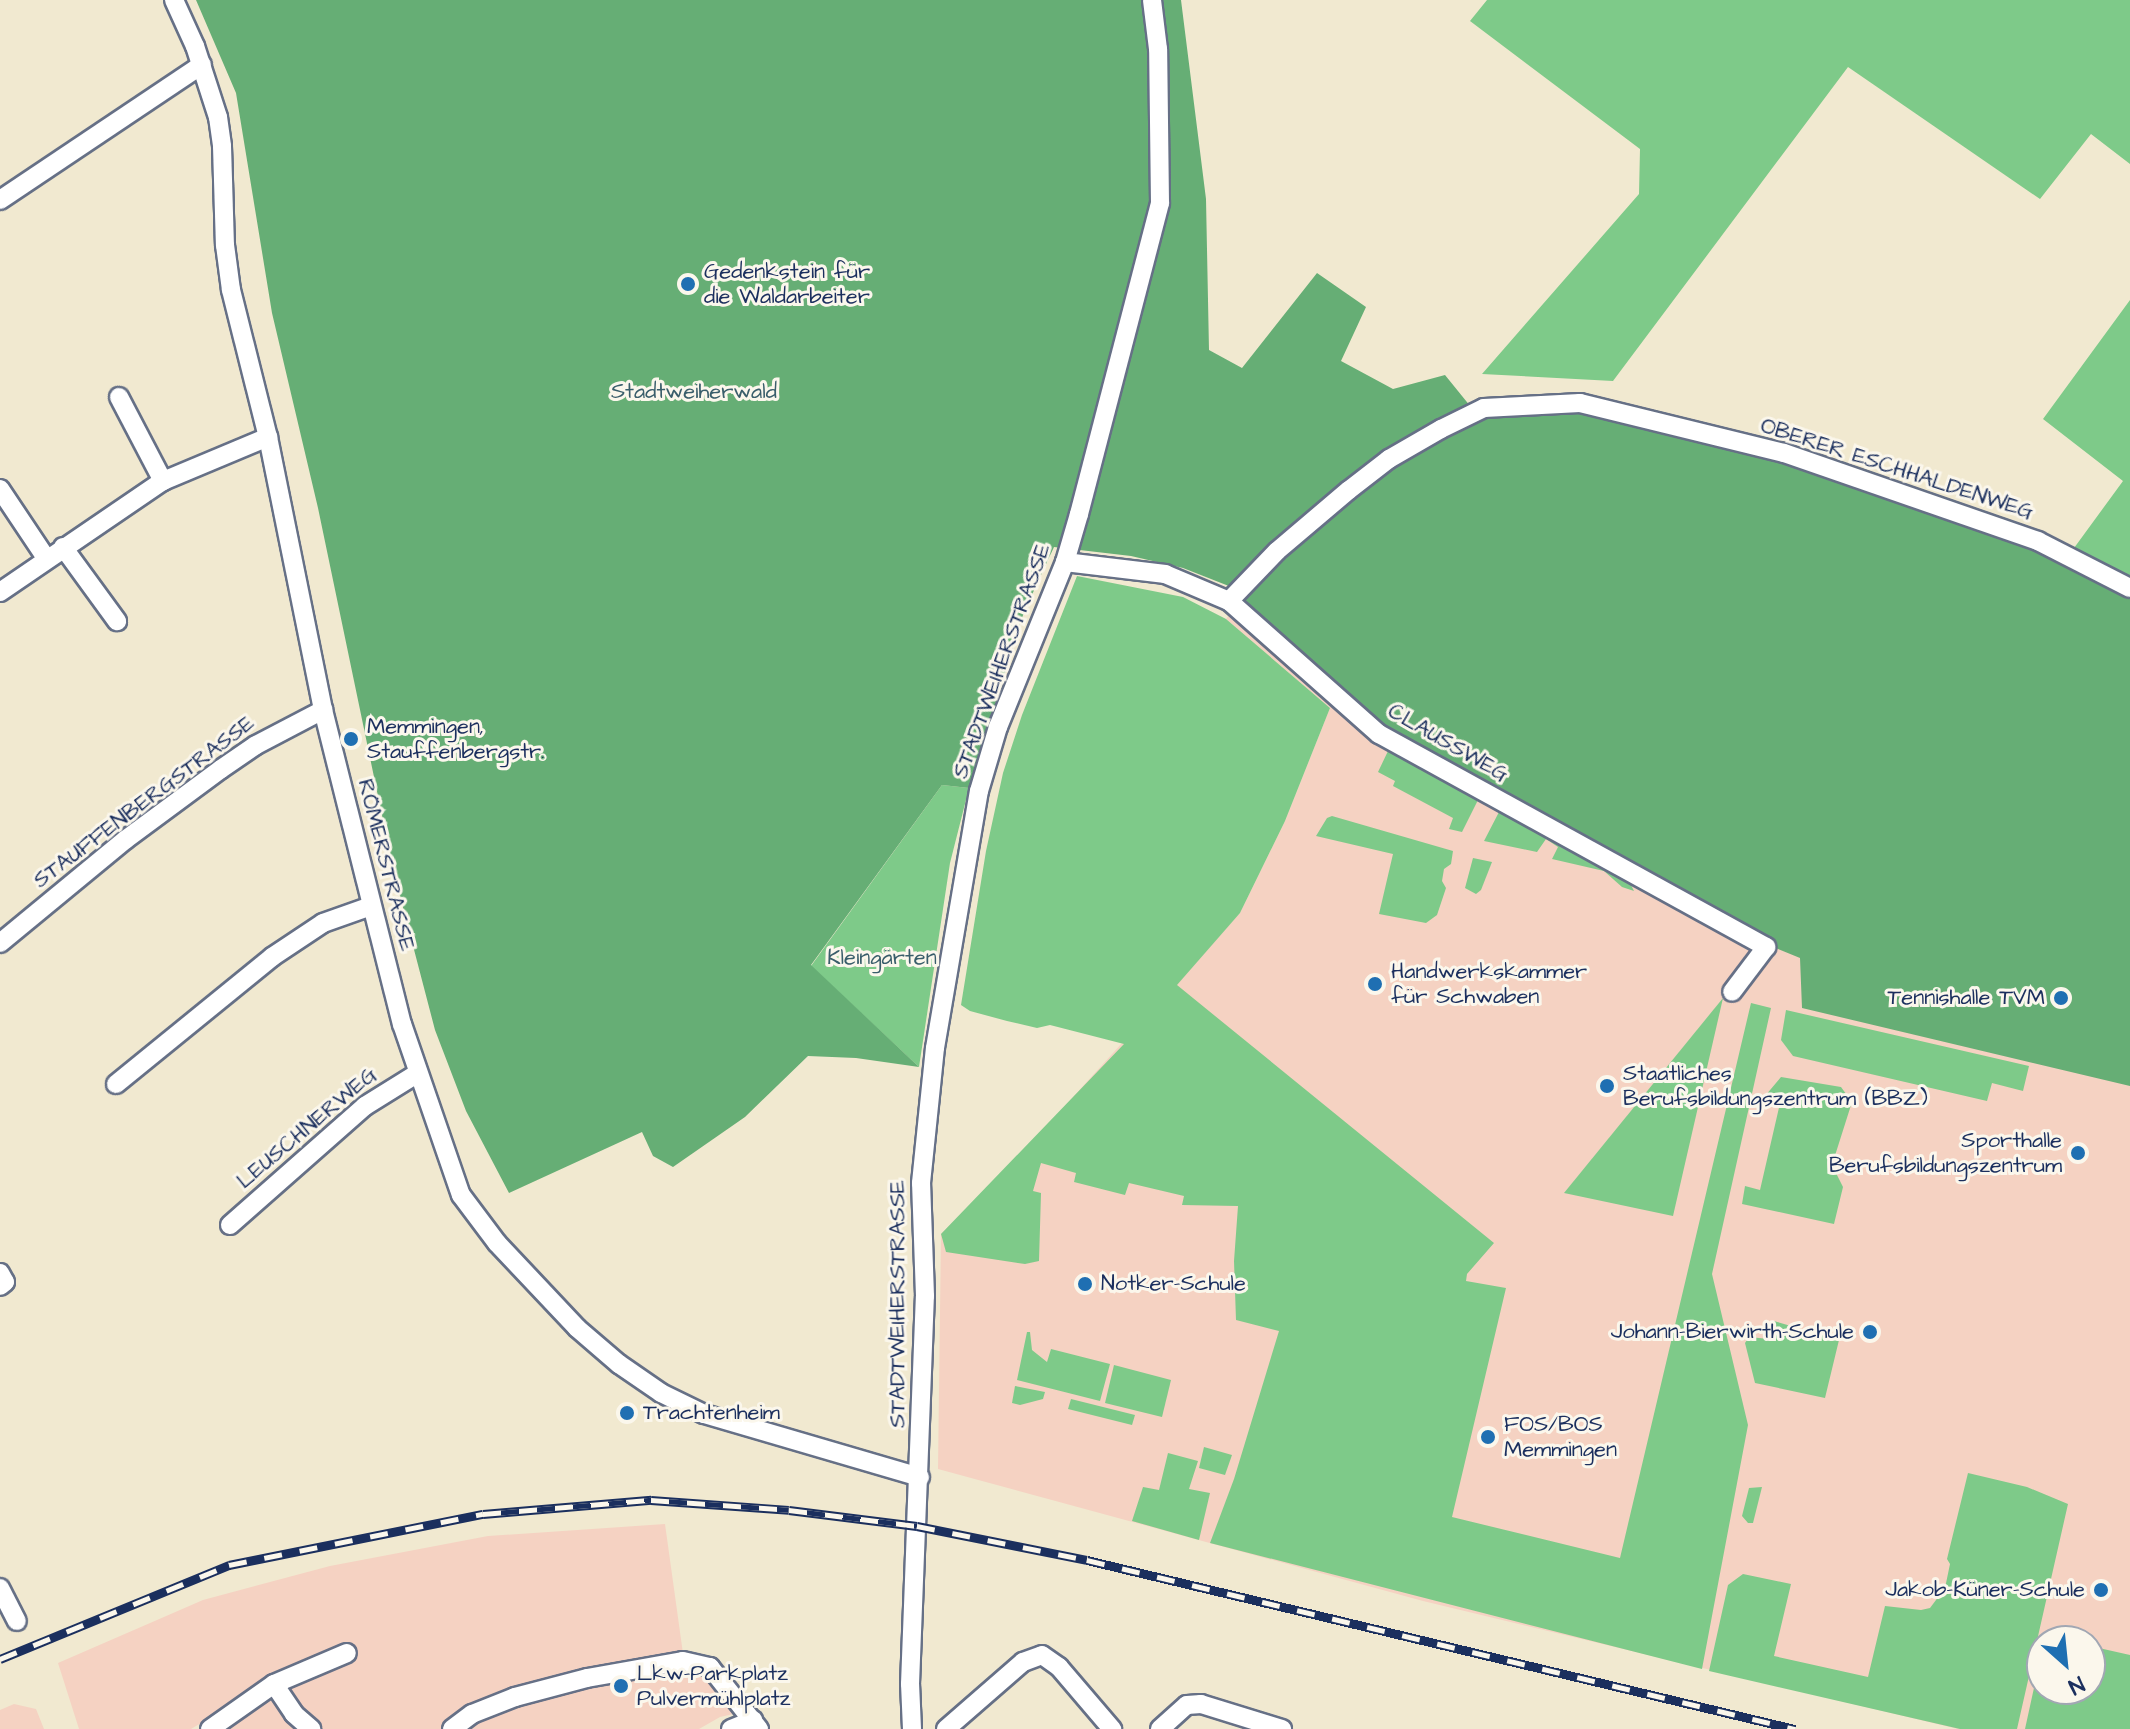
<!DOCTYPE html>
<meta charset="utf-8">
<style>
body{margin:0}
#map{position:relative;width:2130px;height:1729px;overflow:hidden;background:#f1e9d0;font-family:"Architects Daughter",sans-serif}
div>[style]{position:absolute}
.built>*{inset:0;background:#f5d2c2}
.green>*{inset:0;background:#7eca89}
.forest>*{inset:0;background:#66ae75}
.roads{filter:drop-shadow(2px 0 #667086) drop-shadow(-2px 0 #667086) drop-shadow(0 2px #667086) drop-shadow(0 -2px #667086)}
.street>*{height:18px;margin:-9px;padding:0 9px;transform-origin:9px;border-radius:9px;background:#fff}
.rail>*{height:9px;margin-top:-4.5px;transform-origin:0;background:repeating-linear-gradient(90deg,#fbf7ec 0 18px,#1b2f5e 0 36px);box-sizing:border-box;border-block:2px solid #1b2f5e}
.dots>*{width:22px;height:22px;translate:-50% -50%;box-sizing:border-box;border:4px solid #fbf7ec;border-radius:50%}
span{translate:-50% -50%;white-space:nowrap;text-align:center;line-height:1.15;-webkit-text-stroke:6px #fbf7ec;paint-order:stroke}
.poi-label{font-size:22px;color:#1b2f5e}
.left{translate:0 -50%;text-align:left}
.right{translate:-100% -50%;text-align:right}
.park-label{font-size:22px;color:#395e6b}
.street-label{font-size:22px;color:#1b2f5e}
.north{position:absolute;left:2026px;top:1625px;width:80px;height:80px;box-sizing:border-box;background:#fbf7ec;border:2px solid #a1a7b3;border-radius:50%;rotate:153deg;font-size:22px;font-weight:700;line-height:32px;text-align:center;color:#1b2f5e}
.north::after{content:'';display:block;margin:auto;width:28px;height:36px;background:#1f6fb2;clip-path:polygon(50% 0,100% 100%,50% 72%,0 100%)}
</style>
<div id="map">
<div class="built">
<i style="clip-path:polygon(evenodd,1246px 593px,2130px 594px,2130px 1729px,1958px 1729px,1423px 1601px,938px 1469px,941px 1234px,1044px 1129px,1240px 913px,1285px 821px,1330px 708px,1226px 619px,1246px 593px,2042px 1641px,2090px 1641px,2090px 1689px,2042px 1689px,2042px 1641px)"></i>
<i style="clip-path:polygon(665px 1524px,685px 1668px,704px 1677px,738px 1713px,720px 1717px,699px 1729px,206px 1729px,201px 1723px,191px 1729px,79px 1729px,58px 1663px,203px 1600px,330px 1566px,488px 1536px)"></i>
<i style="clip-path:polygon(14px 1704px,36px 1709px,44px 1729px,0 1729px,0 1710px)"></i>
</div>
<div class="green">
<i style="clip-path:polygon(1487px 0,2130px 0,2130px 164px,2091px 134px,2040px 199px,1848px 67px,1613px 381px,1482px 374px,1639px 194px,1640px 149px,1470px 21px)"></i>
<i style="clip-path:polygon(2130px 300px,2130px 594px,2066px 559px,2123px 481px,2043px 419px)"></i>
<i style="clip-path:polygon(1077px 576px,1183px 597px,1226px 619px,1330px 708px,1285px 821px,1240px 913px,1177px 985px,1494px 1243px,1467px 1274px,1466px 1281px,1506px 1288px,1452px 1517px,1620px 1558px,1751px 1003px,1771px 1008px,1712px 1274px,1748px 1425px,1702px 1669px,1210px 1543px,1234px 1479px,1279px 1331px,1236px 1320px,1234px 1261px,1238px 1206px,1182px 1205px,1184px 1196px,1129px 1183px,1125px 1195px,1074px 1182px,1076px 1173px,1041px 1163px,1033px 1191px,1041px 1193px,1039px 1261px,1025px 1264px,946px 1252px,941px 1234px,1124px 1044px,1050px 1025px,1037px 1028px,1007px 1021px,970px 1011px,961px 1005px,986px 851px,1003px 773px,1022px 715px)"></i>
<i style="clip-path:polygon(1389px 749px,1478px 800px,1462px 832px,1449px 829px,1453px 818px,1393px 786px,1395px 781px,1378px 772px)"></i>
<i style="clip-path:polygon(942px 785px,969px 788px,950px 863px,919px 1067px,811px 966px)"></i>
<i style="clip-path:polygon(1499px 812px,1630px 883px,1634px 891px,1622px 887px,1604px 871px,1552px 859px,1558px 847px,1546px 839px,1537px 852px,1484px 841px)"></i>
<i style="clip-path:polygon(1332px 816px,1453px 851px,1451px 864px,1444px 869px,1442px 881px,1446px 888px,1437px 915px,1426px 923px,1379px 914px,1393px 854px,1316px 836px,1327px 818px)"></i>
<i style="clip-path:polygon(1473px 858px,1492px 862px,1481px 890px,1476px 894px,1465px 888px)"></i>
<i style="clip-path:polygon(1723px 998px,1673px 1216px,1564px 1193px)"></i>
<i style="clip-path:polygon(1786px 1010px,2029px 1066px,2023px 1091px,1992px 1083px,1987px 1101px,1793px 1056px,1781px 1040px)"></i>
<i style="clip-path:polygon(1781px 1077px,1841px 1087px,1852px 1102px,1832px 1165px,1843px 1187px,1834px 1224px,1742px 1204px,1745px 1186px,1760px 1190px,1781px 1099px,1765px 1096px)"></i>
<i style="clip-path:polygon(1774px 1321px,1839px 1340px,1825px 1398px,1755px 1383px,1745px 1343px,1749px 1337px,1769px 1339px)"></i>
<i style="clip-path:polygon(1027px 1332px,1030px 1332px,1032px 1350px,1047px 1362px,1051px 1349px,1110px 1364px,1100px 1401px,1017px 1380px)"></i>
<i style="clip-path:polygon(1114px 1365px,1171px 1380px,1162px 1417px,1105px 1403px)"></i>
<i style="clip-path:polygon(1015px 1386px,1045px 1392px,1043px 1399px,1020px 1405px,1012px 1403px)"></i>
<i style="clip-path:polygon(1071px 1399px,1135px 1415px,1132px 1425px,1068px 1409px)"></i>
<i style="clip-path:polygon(1204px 1447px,1232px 1455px,1225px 1475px,1199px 1468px)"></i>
<i style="clip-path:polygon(1168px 1453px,1198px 1461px,1189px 1489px,1210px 1493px,1199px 1540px,1132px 1521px,1143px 1487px,1159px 1490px)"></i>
<i style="clip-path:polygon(1968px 1473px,2027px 1487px,2068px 1504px,2017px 1729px,1960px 1729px,1709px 1671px,1728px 1585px,1743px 1574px,1791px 1584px,1774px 1656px,1868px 1677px,1885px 1606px,1921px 1610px,1930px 1608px,1945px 1588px,1950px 1564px,1947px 1559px)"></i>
<i style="clip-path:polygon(1762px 1487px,1753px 1523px,1748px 1523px,1742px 1516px,1749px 1488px)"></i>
<i style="clip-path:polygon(2090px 1646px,2130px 1655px,2130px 1729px,2025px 1729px,2042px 1651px,2042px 1689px,2090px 1689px)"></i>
</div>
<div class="forest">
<i style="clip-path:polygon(196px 0,1181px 0,1206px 199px,1209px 350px,1242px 368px,1317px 273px,1366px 307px,1341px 361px,1393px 389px,1445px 375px,1475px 412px,1580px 403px,1784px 453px,2130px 585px,2130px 1086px,1802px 1008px,1800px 958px,1754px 939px,1379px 734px,1229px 601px,1239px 590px,1183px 568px,1131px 556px,1054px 547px,1024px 612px,969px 788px,942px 785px,811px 965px,919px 1067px,856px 1058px,808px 1056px,745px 1117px,673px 1167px,653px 1156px,642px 1132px,509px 1193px,466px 1111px,435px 1030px,394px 873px,318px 508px,272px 313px,236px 93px)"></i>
</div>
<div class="roads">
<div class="street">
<i style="left:174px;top:0;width:51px;rotate:65.5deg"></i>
<i style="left:195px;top:46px;width:75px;rotate:72.1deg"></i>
<i style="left:218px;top:117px;width:29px;rotate:82deg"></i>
<i style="left:222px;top:146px;width:99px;rotate:88.3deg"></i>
<i style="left:225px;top:245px;width:45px;rotate:82.4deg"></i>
<i style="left:231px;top:290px;width:152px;rotate:75.9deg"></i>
<i style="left:268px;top:437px;width:278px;rotate:78.6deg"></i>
<i style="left:323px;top:710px;width:324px;rotate:75.9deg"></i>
<i style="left:402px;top:1024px;width:181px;rotate:71deg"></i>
<i style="left:461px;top:1195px;width:60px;rotate:53.1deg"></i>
<i style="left:497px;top:1243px;width:117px;rotate:46.7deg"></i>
<i style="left:577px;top:1328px;width:55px;rotate:40.6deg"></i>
<i style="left:619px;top:1364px;width:51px;rotate:34.6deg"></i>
<i style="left:661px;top:1393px;width:48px;rotate:26deg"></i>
<i style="left:704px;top:1414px;width:225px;rotate:16.3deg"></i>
<i style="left:0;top:200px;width:243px;rotate:-33.8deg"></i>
<i style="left:119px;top:397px;width:95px;rotate:62.4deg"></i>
<i style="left:0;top:489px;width:83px;rotate:56.3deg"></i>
<i style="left:63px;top:547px;width:92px;rotate:53.9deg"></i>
<i style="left:1065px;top:562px;width:101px;rotate:6.8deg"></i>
<i style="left:1165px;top:574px;width:69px;rotate:22.9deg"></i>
<i style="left:1229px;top:601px;width:200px;rotate:41.6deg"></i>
<i style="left:1379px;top:734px;width:442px;rotate:28.8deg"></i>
<i style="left:1766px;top:947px;width:56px;rotate:127.1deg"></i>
<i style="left:0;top:592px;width:197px;rotate:-34.3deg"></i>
<i style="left:163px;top:481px;width:114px;rotate:-22.7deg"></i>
<i style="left:1229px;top:601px;width:69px;rotate:-46.2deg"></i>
<i style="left:1277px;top:551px;width:94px;rotate:-40.3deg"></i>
<i style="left:1349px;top:490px;width:51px;rotate:-37.8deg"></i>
<i style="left:1389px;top:459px;width:60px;rotate:-30deg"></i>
<i style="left:1441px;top:429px;width:48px;rotate:-26deg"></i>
<i style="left:1484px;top:408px;width:96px;rotate:-3deg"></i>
<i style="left:1580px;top:403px;width:210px;rotate:13.8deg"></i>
<i style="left:1784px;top:453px;width:269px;rotate:19.1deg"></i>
<i style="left:2038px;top:541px;width:103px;rotate:27.1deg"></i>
<i style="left:0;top:943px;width:162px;rotate:-39.5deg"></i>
<i style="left:125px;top:840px;width:119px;rotate:-36.5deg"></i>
<i style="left:221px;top:769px;width:42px;rotate:-34.4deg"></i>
<i style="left:256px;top:745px;width:76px;rotate:-27.6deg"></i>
<i style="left:116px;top:1084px;width:201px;rotate:-39.1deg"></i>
<i style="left:272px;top:957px;width:61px;rotate:-33.7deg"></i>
<i style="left:323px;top:923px;width:51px;rotate:-19.5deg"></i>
<i style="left:230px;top:1225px;width:180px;rotate:-41.4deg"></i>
<i style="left:365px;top:1106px;width:62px;rotate:-31.9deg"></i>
<i style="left:0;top:1273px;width:10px;rotate:61deg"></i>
<i style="left:5px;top:1282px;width:6px;rotate:141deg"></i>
<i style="left:0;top:1588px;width:37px;rotate:63deg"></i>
<i style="left:274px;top:1684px;width:36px;rotate:56deg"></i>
<i style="left:294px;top:1714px;width:23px;rotate:41deg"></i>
<i style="left:210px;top:1729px;width:78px;rotate:-35.1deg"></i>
<i style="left:274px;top:1684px;width:79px;rotate:-23deg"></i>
<i style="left:452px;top:1729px;width:25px;rotate:-37deg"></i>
<i style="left:472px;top:1714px;width:46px;rotate:-21.6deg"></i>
<i style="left:515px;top:1697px;width:74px;rotate:-14.8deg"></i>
<i style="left:587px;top:1678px;width:97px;rotate:-10deg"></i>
<i style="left:683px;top:1661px;width:28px;rotate:13deg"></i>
<i style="left:710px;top:1667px;width:79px;rotate:51.7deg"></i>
<i style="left:731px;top:1729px;width:24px;rotate:-22deg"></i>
<i style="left:912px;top:1729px;width:45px;rotate:-92.5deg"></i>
<i style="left:910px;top:1684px;width:388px;rotate:-87.8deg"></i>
<i style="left:925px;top:1296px;width:113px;rotate:-92deg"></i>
<i style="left:921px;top:1183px;width:136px;rotate:-84.1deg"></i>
<i style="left:935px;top:1048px;width:261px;rotate:-80.3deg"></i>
<i style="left:979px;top:791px;width:67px;rotate:-73.5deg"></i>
<i style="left:998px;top:727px;width:178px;rotate:-67.9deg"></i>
<i style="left:1065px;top:562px;width:50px;rotate:-73.7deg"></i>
<i style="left:1079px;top:514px;width:321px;rotate:-75.4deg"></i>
<i style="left:1160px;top:203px;width:154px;rotate:-90.7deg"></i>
<i style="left:1158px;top:49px;width:49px;rotate:-97deg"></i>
<i style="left:946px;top:1729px;width:102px;rotate:-41deg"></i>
<i style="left:1023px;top:1662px;width:20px;rotate:-20deg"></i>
<i style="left:1042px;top:1655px;width:21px;rotate:35deg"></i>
<i style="left:1059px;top:1667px;width:82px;rotate:49.5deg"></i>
<i style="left:1160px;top:1729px;width:36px;rotate:-42deg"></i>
<i style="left:1187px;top:1705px;width:14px;rotate:-4deg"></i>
<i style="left:1201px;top:1704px;width:85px;rotate:17.2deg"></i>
</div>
</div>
<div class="rail">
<i style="left:0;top:1659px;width:248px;rotate:-22.3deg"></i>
<i style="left:229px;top:1565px;width:259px;rotate:-11.4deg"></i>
<i style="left:483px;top:1514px;width:169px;rotate:-4.8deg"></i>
<i style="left:651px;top:1500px;width:138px;rotate:4.1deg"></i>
<i style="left:789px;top:1510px;width:129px;rotate:7.1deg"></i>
<i style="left:917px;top:1526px;width:173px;rotate:11.3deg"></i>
<i style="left:1087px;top:1560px;width:728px;rotate:13.43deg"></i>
</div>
<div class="dots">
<i style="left:688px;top:284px;background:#1f6fb2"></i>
<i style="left:351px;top:739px;background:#1f6fb2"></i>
<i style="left:1375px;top:984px;background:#1f6fb2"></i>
<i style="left:2061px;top:998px;background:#1f6fb2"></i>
<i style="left:1607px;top:1086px;background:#1f6fb2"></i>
<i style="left:2078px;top:1153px;background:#1f6fb2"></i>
<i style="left:1085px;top:1284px;background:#1f6fb2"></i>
<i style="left:1870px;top:1332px;background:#1f6fb2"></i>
<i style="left:627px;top:1413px;background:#1f6fb2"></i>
<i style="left:1488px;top:1437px;background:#1f6fb2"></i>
<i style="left:2101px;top:1590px;background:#1f6fb2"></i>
<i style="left:621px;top:1686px;background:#1f6fb2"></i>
</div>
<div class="poi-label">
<span class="left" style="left:704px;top:284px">Gedenkstein für<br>die Waldarbeiter</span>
<span class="left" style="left:367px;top:739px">Memmingen,<br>Stauffenbergstr.</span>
<span class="left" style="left:1391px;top:984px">Handwerkskammer<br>für Schwaben</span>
<span class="right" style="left:2045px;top:998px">Tennishalle TVM</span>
<span class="left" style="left:1623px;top:1086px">Staatliches<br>Berufsbildungszentrum (BBZ)</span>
<span class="right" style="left:2062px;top:1153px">Sporthalle<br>Berufsbildungszentrum</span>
<span class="left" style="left:1101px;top:1284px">Notker-Schule</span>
<span class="right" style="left:1854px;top:1332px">Johann-Bierwirth-Schule</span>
<span class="left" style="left:643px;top:1413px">Trachtenheim</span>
<span class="left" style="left:1504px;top:1437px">FOS/BOS<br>Memmingen</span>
<span class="right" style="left:2085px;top:1590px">Jakob-Küner-Schule</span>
<span class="left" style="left:637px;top:1686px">Lkw-Parkplatz<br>Pulvermühlplatz</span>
</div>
<div class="park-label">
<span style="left:694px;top:392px">Stadtweiherwald</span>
<span style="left:882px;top:958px">Kleingärten</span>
</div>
<div class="street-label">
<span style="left:1897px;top:469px;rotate:18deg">OBERER ESCHHALDENWEG</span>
<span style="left:1002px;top:661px;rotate:-70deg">STADTWEIHERSTRASSE</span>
<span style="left:1448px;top:743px;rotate:30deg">CLAUSSWEG</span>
<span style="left:144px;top:802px;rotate:-37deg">STAUFFENBERGSTRASSE</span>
<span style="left:386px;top:865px;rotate:76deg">RÖMERSTRASSE</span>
<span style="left:307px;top:1128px;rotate:-40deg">LEUSCHNERWEG</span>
<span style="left:898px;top:1304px;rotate:-90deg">STADTWEIHERSTRASSE</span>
</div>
<div class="north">N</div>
</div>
